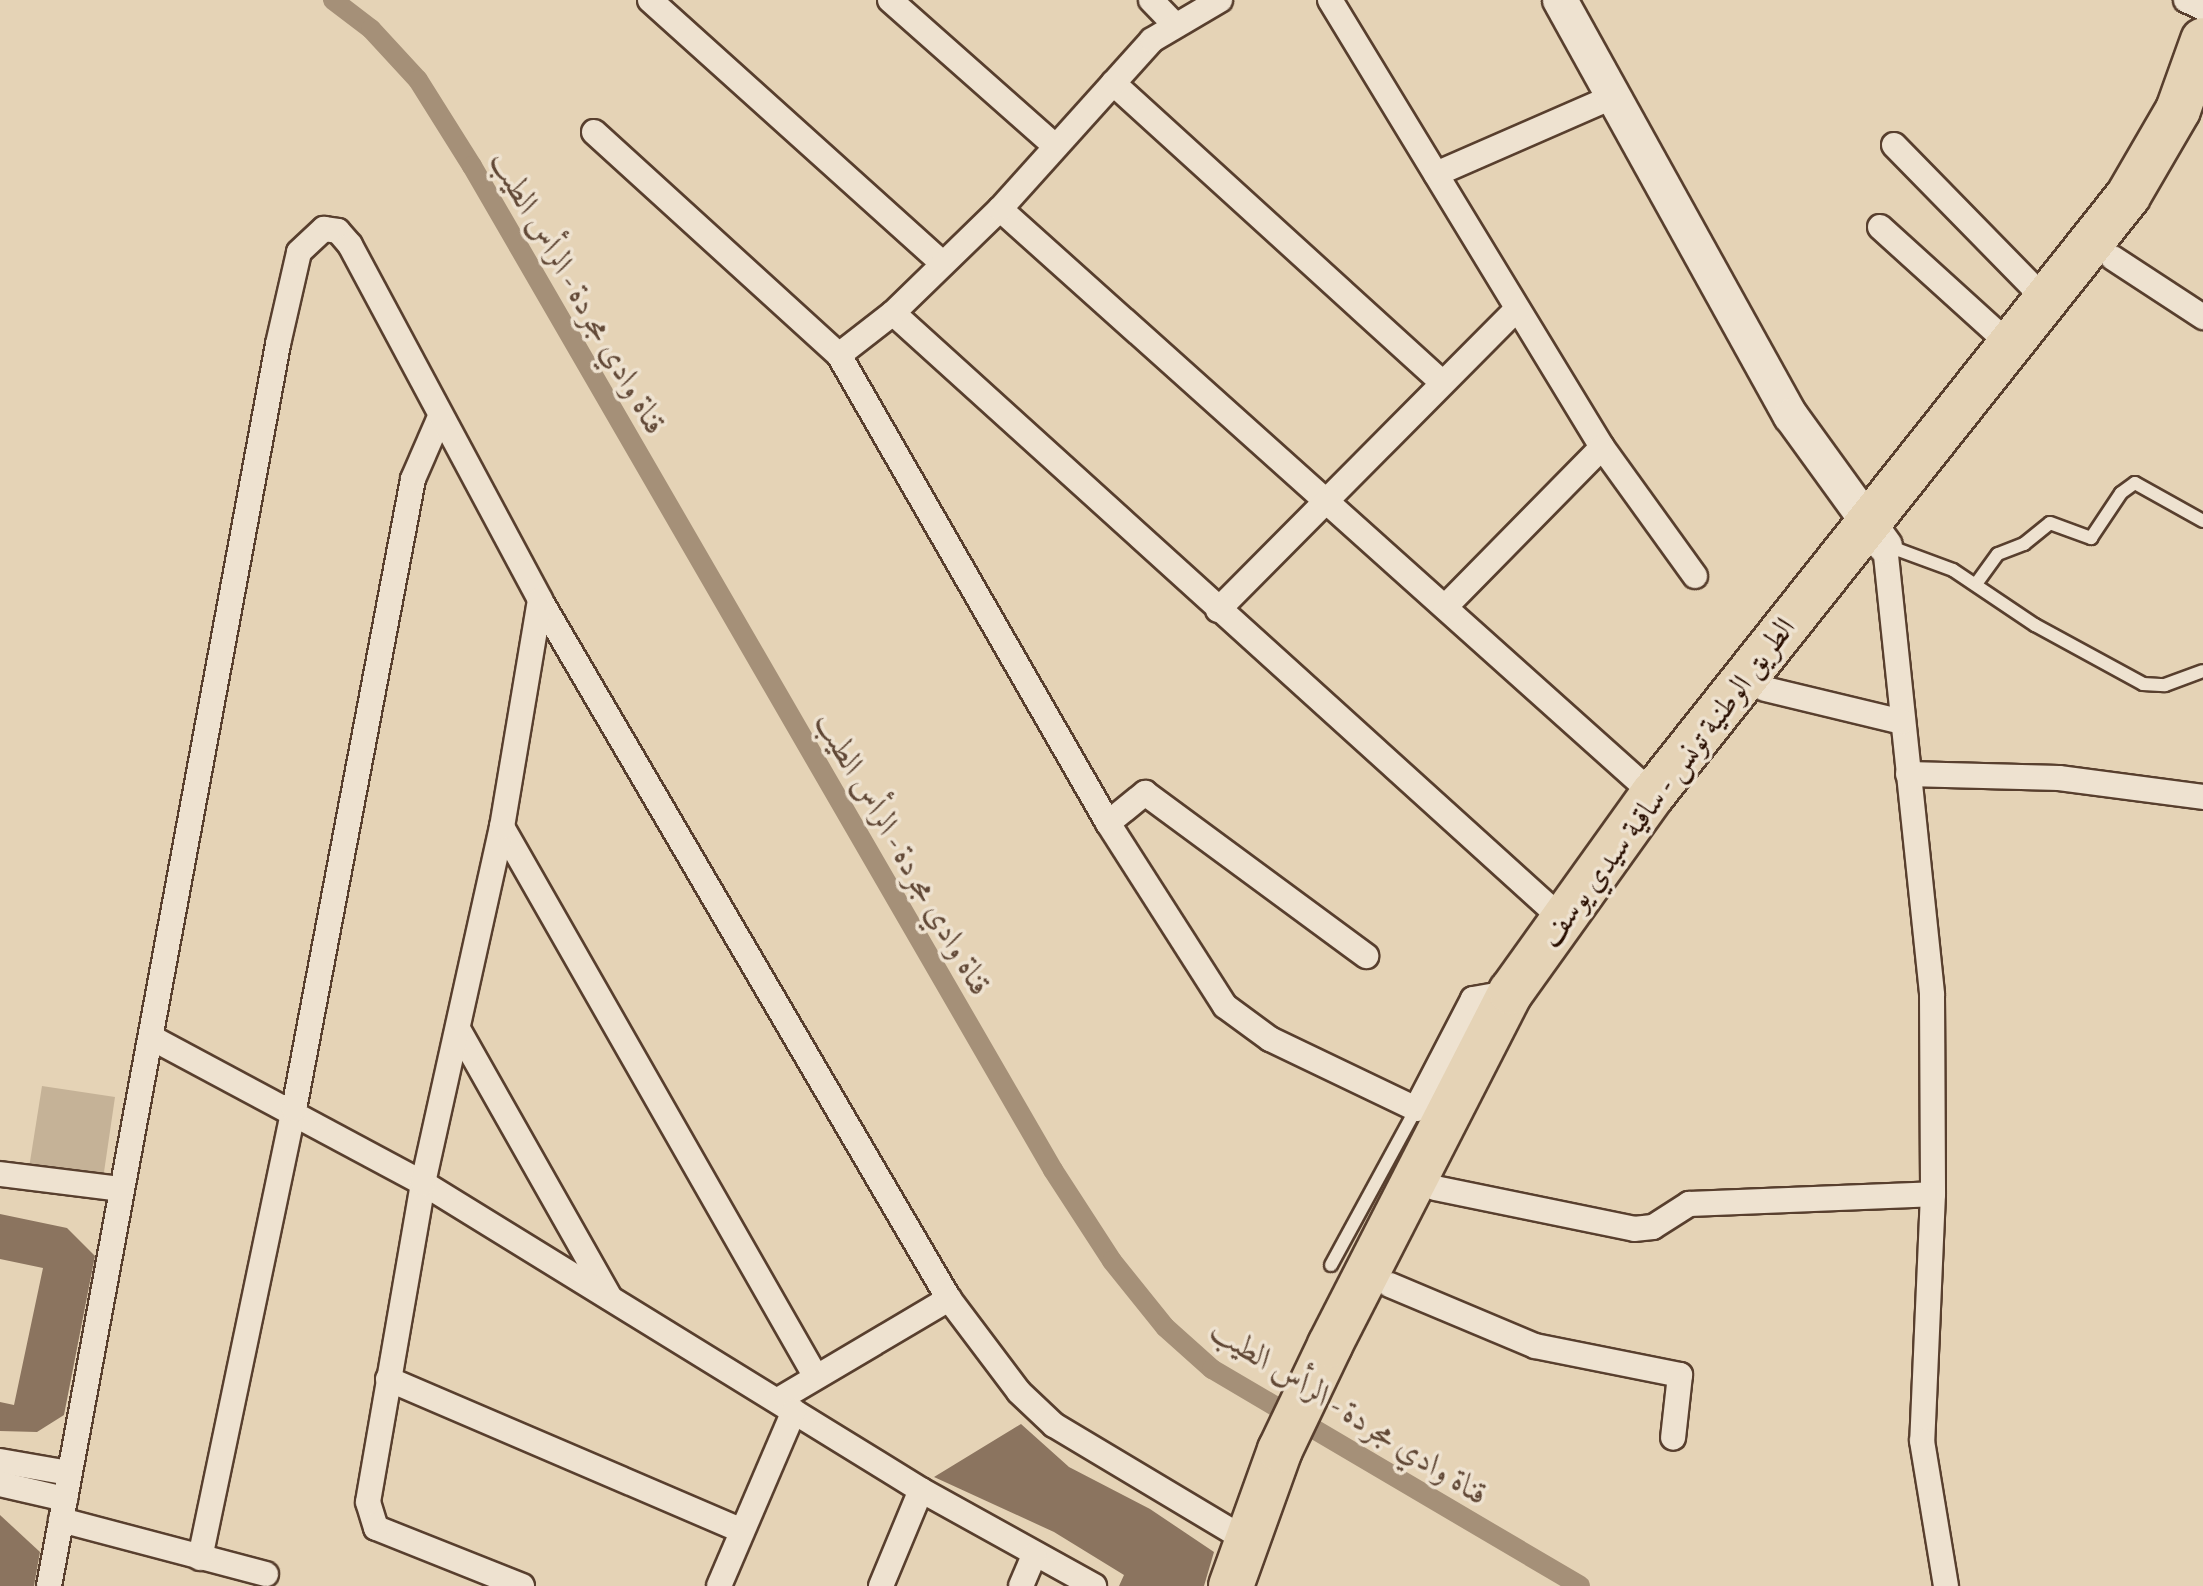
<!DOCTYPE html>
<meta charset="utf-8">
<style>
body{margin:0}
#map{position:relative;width:2203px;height:1586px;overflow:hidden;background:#e5d3b6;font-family:"EB Garamond",Amiri,serif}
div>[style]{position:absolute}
.green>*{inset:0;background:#c5b297}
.canal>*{height:20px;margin:-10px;padding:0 10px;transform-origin:10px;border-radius:10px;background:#a59078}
.building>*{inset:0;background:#8b745f}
.roads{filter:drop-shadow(2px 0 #583f2e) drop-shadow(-2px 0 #583f2e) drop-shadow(0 2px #583f2e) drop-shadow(0 -2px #583f2e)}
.lane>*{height:12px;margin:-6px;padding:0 6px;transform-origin:6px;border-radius:6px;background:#eee2d0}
.street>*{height:24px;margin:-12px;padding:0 12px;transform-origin:12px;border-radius:12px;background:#eee2d0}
.secondary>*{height:34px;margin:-17px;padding:0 17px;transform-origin:17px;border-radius:17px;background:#eee2d0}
.highway>*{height:44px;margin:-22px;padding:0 22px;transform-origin:22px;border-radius:22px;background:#e5d3b6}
span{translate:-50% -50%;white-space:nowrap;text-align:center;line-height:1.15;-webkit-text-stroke:7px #eee2d0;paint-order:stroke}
.street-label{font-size:30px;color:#290e00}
.water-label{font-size:32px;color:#614836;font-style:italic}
</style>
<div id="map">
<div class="green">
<i style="clip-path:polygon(42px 1086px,115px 1097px,103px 1179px,29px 1168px)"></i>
</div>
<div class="canal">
<i style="left:333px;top:0;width:48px;rotate:37.3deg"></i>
<i style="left:371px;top:29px;width:69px;rotate:47.3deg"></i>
<i style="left:418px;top:80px;width:102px;rotate:57.9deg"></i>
<i style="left:472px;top:166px;width:1160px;rotate:59.94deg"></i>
<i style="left:1053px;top:1170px;width:108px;rotate:57deg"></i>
<i style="left:1112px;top:1261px;width:85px;rotate:51.2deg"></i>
<i style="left:1165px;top:1327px;width:63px;rotate:41.8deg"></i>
<i style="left:1212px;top:1369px;width:427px;rotate:30.5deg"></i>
</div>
<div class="building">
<i style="clip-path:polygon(0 1214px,67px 1228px,95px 1256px,64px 1415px,37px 1432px,0 1431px,0 1402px,14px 1405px,43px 1268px,0 1259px)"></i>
<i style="clip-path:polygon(1021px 1424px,1069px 1467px,1150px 1509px,1214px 1552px,1204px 1586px,1119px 1586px,1124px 1575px,1054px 1532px,934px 1477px)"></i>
<i style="clip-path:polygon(0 1515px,40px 1552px,34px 1586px,0 1586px)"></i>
</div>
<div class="roads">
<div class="lane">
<i style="left:1888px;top:546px;width:69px;rotate:20.3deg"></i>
<i style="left:1953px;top:570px;width:99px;rotate:33.9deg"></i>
<i style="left:2035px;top:625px;width:123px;rotate:28.6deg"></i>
<i style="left:2143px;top:684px;width:22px;rotate:3deg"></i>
<i style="left:2165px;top:685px;width:40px;rotate:-20.2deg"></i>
<i style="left:1976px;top:584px;width:37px;rotate:-54deg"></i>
<i style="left:1998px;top:554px;width:28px;rotate:-21deg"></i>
<i style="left:2024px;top:544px;width:33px;rotate:-39deg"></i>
<i style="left:2050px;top:523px;width:44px;rotate:20.1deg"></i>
<i style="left:2091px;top:538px;width:54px;rotate:-56.3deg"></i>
<i style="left:2121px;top:493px;width:17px;rotate:-36deg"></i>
<i style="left:2135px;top:483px;width:78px;rotate:29.2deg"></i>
<i style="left:1331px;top:1265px;width:178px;rotate:-61.4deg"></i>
</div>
<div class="street">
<i style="left:650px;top:0;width:394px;rotate:42deg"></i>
<i style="left:890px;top:0;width:219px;rotate:41.5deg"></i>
<i style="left:1151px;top:0;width:32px;rotate:46deg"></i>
<i style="left:1330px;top:0;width:523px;rotate:58.68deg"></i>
<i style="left:1602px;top:447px;width:159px;rotate:54.2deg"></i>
<i style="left:2186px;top:0;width:19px;rotate:25deg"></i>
<i style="left:1113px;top:83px;width:443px;rotate:42.3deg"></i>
<i style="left:594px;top:132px;width:331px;rotate:42.3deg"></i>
<i style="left:839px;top:355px;width:540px;rotate:60.11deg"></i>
<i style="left:1108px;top:823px;width:217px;rotate:57.4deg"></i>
<i style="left:1225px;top:1006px;width:56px;rotate:36.3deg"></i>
<i style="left:1270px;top:1039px;width:162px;rotate:25.6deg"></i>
<i style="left:1416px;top:1109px;width:124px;rotate:-62.6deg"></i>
<i style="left:1473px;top:999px;width:39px;rotate:-10deg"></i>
<i style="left:1894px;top:145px;width:217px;rotate:45.6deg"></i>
<i style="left:1436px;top:174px;width:192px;rotate:-23.6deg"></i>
<i style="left:1000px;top:209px;width:877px;rotate:41.86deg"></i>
<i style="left:1880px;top:227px;width:176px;rotate:42.2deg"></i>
<i style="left:2113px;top:258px;width:108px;rotate:33.2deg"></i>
<i style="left:893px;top:313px;width:900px;rotate:42.16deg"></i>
<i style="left:839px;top:355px;width:68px;rotate:-37.9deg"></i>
<i style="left:893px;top:313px;width:149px;rotate:-44.2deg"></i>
<i style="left:1000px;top:209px;width:227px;rotate:-48deg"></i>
<i style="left:1152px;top:40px;width:79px;rotate:-30.5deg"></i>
<i style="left:1885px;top:546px;width:451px;rotate:84deg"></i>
<i style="left:1932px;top:995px;width:199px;rotate:89.7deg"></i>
<i style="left:1933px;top:1194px;width:247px;rotate:92.5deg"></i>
<i style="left:1922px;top:1441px;width:147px;rotate:80.6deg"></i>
<i style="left:1445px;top:607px;width:224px;rotate:-45.5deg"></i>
<i style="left:1218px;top:610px;width:424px;rotate:-45.2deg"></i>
<i style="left:1765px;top:689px;width:141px;rotate:13.5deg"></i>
<i style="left:1908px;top:774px;width:151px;rotate:1.5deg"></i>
<i style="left:2059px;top:778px;width:145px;rotate:7.5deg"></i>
<i style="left:1108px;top:823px;width:48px;rotate:-39deg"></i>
<i style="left:1145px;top:793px;width:275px;rotate:36.4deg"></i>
<i style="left:502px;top:827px;width:633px;rotate:60.28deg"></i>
<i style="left:458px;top:1029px;width:309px;rotate:60.5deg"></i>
<i style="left:154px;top:1039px;width:305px;rotate:28.2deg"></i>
<i style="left:423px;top:1183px;width:585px;rotate:31.65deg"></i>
<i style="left:921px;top:1490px;width:198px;rotate:29deg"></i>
<i style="left:0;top:1174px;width:121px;rotate:7.1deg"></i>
<i style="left:1435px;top:1188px;width:203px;rotate:11.6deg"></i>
<i style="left:1634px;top:1229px;width:19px;rotate:-6deg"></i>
<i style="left:1653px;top:1227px;width:43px;rotate:-32.6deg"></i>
<i style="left:1689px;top:1204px;width:244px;rotate:-2.3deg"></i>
<i style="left:1390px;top:1285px;width:157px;rotate:22.8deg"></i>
<i style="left:1535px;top:1346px;width:148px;rotate:11.3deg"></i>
<i style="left:1680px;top:1375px;width:63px;rotate:96.3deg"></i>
<i style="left:388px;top:1379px;width:385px;rotate:23.2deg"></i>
<i style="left:778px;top:1400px;width:199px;rotate:-30.6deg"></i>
<i style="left:0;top:1461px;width:70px;rotate:9.9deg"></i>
<i style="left:0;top:1484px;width:67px;rotate:13deg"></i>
<i style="left:61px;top:1520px;width:212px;rotate:14.8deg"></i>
<i style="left:200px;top:1558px;width:459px;rotate:-78.2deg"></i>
<i style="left:294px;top:1109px;width:641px;rotate:-79.3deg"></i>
<i style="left:413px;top:479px;width:68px;rotate:-66.5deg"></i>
<i style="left:49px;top:1586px;width:1263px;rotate:-79.55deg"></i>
<i style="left:278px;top:344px;width:94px;rotate:-77.1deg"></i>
<i style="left:299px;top:252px;width:34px;rotate:-43deg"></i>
<i style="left:324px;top:229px;width:14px;rotate:8deg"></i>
<i style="left:338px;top:231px;width:18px;rotate:49deg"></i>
<i style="left:350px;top:245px;width:403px;rotate:61.8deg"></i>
<i style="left:540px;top:600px;width:810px;rotate:59.67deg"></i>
<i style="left:949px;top:1299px;width:116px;rotate:53deg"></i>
<i style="left:1019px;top:1392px;width:48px;rotate:43.3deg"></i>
<i style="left:1054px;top:1425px;width:224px;rotate:30.9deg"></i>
<i style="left:522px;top:1586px;width:157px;rotate:-158.3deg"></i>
<i style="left:376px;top:1528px;width:27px;rotate:-107deg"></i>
<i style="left:368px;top:1502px;width:324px;rotate:-80.2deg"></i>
<i style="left:423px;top:1183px;width:365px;rotate:-77.5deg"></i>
<i style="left:502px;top:827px;width:230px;rotate:-80.5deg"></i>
<i style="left:719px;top:1586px;width:190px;rotate:-66.8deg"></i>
<i style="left:881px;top:1586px;width:104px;rotate:-67.4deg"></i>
<i style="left:1021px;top:1586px;width:33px;rotate:-67deg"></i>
</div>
<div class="secondary">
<i style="left:1560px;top:0;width:476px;rotate:61deg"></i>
<i style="left:1791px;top:416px;width:160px;rotate:54.1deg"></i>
</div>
<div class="highway">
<i style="left:1231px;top:1586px;width:145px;rotate:-70.2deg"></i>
<i style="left:1280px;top:1450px;width:116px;rotate:-64.5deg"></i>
<i style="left:1330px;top:1345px;width:397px;rotate:-62.9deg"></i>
<i style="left:1511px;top:992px;width:244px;rotate:-54.4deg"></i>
<i style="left:1653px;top:794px;width:764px;rotate:-51.54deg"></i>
<i style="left:2128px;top:196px;width:99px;rotate:-59.8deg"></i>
<i style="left:2178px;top:110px;width:74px;rotate:-70.3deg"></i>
</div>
</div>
<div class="street-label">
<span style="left:1667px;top:782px;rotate:-53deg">الطريق الوطنية تونس - ساقية سيدي يوسف</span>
</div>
<div class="water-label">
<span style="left:579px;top:293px;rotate:60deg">قناة وادي مجردة - الرأس الطيب</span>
<span style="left:904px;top:854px;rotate:60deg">قناة وادي مجردة - الرأس الطيب</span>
<span style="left:1350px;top:1412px;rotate:32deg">قناة وادي مجردة - الرأس الطيب</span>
</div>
</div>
